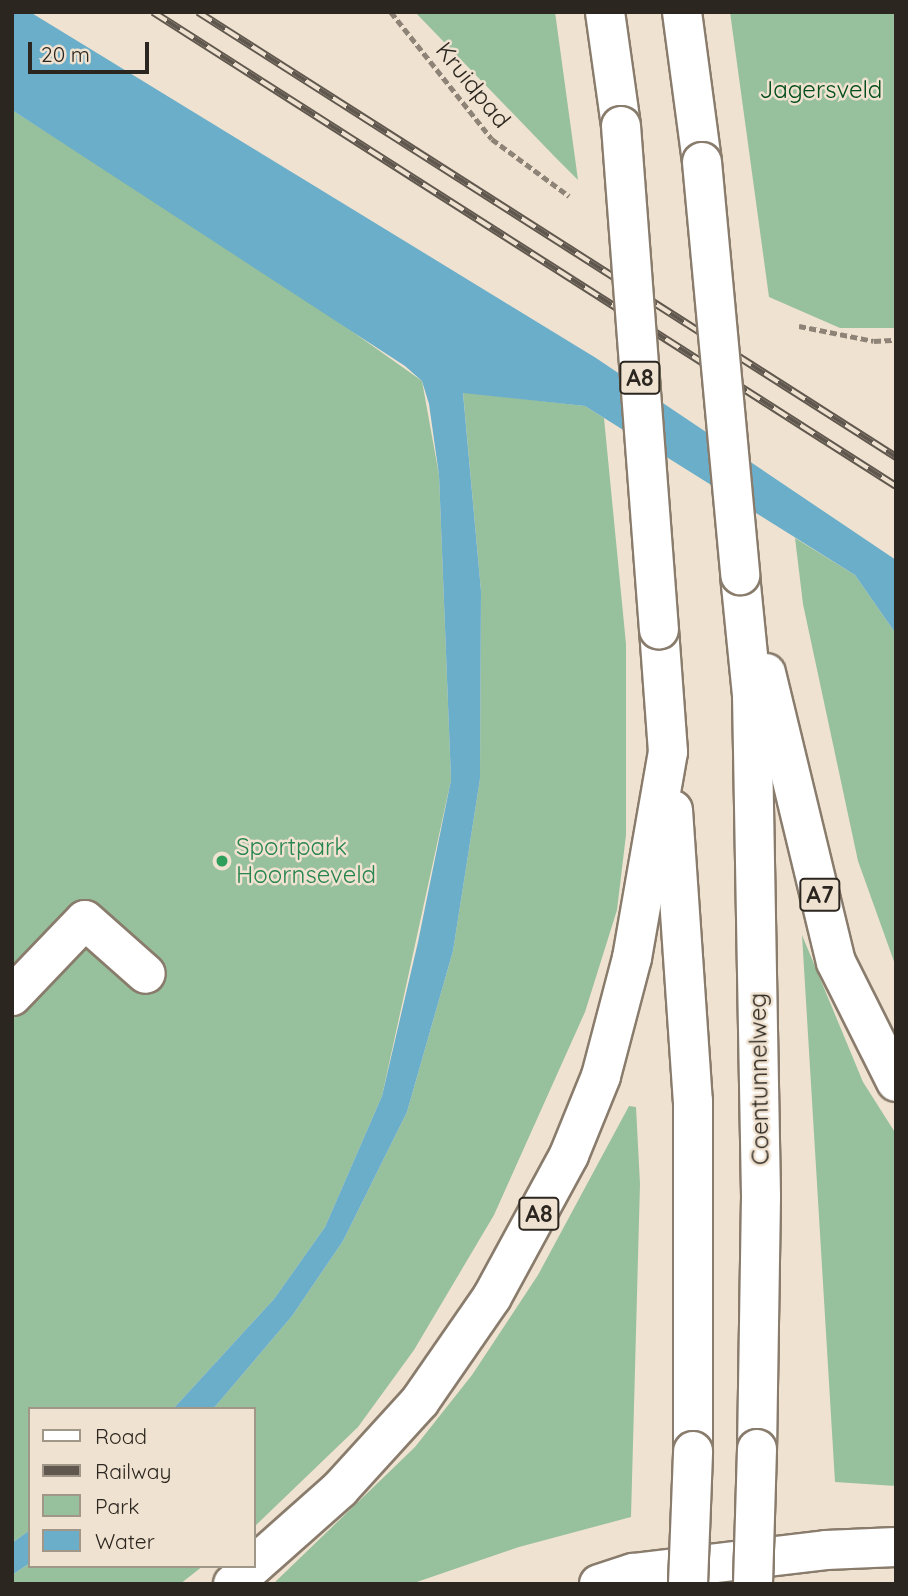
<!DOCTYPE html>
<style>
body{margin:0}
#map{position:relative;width:908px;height:1596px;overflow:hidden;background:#f0e2d0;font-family:Quicksand,sans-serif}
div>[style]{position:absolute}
.green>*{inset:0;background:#97c09c}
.water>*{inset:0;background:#6baeca}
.path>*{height:4.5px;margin-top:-2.25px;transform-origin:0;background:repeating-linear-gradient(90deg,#8d8377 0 7px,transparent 0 10.5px)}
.roads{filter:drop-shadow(2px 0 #897c6c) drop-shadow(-2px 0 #897c6c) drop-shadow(0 2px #897c6c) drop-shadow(0 -2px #897c6c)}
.minor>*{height:38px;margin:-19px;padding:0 19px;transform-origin:19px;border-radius:19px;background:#fff}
.motorway>*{height:38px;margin:-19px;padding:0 19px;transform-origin:19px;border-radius:19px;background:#fff}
.rail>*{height:8px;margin-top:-4px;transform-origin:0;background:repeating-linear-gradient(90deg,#f0e2d0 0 16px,#60584e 0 32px);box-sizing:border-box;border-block:2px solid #60584e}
.bridges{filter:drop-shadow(2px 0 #897c6c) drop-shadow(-2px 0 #897c6c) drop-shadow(0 2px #897c6c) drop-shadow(0 -2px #897c6c)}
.motorway-bridge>*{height:38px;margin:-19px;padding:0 19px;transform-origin:19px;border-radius:19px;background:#fff}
.dots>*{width:19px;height:19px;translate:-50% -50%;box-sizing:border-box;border:4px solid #f0e2d0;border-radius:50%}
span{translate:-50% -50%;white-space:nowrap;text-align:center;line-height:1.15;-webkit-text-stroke:5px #f0e2d0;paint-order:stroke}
.shield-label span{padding:2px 5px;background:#f0e2d0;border:2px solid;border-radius:5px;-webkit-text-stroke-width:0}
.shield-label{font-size:23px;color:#2b261f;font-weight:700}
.street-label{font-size:24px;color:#2b261f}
.park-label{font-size:24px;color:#004e19}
.leisure-label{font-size:24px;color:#27864d}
.left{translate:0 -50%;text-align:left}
.frame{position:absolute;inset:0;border:14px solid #2b261f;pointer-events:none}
.legend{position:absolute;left:28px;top:1407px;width:228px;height:161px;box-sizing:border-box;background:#f0e2d0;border:2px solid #a19789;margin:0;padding:9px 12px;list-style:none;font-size:21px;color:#2b261f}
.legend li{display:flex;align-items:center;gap:14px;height:35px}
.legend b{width:35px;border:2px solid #a19789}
.scale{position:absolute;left:28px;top:42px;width:121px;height:32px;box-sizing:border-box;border:4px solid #2b261f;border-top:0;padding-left:9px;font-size:21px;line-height:24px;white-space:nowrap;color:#2b261f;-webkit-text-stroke:5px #f0e2d0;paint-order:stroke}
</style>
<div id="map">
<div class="green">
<i style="clip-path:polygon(415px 12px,555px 12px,578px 180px,554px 156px)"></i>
<i style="clip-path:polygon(730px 12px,896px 12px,896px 328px,840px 328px,769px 297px)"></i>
<i style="clip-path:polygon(12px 110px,298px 293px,422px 381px,439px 475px,451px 780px,382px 1096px,325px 1227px,274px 1299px,173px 1409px,30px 1409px,30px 1530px,12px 1543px)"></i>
<i style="clip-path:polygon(463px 392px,585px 406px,604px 418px,626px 644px,626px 835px,617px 910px,585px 1012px,494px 1215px,414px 1350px,358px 1427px,254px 1527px,254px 1409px,213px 1409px,292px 1316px,343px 1241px,407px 1112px,453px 951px,480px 779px,481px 591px)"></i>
<i style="clip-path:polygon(795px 538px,855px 575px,896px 634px,896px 967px,858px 861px,803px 604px)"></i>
<i style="clip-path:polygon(802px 935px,863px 1082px,896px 1134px,896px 1486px,835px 1482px)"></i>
<i style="clip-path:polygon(629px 1106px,636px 1107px,640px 1184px,631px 1517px,519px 1547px,411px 1584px,273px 1584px,415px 1447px,472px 1375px,538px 1275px)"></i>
<i style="clip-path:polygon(30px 1563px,30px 1566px,203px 1566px,180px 1584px,12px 1584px,12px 1575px)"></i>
</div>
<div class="water">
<i style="clip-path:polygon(12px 12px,30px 12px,596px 358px,896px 560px,896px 634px,855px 575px,585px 406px,463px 393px,481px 591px,480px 779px,453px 951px,407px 1112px,343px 1241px,292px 1316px,213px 1409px,173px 1409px,274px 1299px,325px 1227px,382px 1096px,418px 942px,451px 780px,439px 475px,429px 404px,422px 381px,405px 366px,12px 110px)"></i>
<i style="clip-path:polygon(30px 1530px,30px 1563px,12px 1575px,12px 1543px)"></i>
</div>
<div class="path">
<i style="left:391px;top:12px;width:162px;rotate:51.5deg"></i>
<i style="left:492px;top:139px;width:96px;rotate:36.5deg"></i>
<i style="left:799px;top:326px;width:76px;rotate:11.3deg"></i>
<i style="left:874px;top:341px;width:22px;rotate:-3deg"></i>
</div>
<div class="roads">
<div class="minor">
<i style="left:12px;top:996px;width:105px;rotate:-46.2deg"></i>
<i style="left:85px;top:920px;width:81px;rotate:41.5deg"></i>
</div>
<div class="motorway">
<i style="left:605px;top:12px;width:115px;rotate:82deg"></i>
<i style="left:682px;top:12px;width:151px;rotate:82.4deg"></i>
<i style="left:740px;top:575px;width:121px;rotate:84.3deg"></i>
<i style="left:752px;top:695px;width:502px;rotate:88.97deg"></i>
<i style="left:761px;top:1197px;width:252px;rotate:90.9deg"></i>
<i style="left:766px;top:673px;width:297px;rotate:76.4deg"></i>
<i style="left:836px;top:962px;width:134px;rotate:63.4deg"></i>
<i style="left:673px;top:810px;width:292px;rotate:86.1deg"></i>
<i style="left:693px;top:1101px;width:350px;rotate:90deg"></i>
<i style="left:233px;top:1584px;width:143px;rotate:-41.6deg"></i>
<i style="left:340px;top:1489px;width:119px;rotate:-47.7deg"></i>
<i style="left:420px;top:1401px;width:126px;rotate:-55.3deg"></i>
<i style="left:492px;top:1297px;width:162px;rotate:-61.5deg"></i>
<i style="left:569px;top:1155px;width:85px;rotate:-67.9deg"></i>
<i style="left:601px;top:1076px;width:122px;rotate:-75.3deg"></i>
<i style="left:632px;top:958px;width:209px;rotate:-80.1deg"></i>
<i style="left:668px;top:752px;width:122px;rotate:-94.2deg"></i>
<i style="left:599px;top:1584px;width:36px;rotate:-18deg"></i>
<i style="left:633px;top:1573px;width:194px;rotate:-6.8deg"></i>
<i style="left:826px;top:1550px;width:70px;rotate:-2.5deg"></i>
</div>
</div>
<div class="rail">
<i style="left:153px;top:12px;width:881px;rotate:32.54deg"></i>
<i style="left:198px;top:12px;width:828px;rotate:32.52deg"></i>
</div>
<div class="bridges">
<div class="motorway-bridge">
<i style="left:621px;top:126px;width:505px;rotate:85.69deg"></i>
<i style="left:702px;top:162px;width:415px;rotate:84.7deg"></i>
<i style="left:688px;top:1584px;width:133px;rotate:-87.8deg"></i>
<i style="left:753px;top:1584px;width:135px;rotate:-88.3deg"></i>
</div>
</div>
<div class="dots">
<i style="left:222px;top:861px;background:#2e9e5b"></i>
</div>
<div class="shield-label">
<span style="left:640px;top:378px">A8</span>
<span style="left:820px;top:895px">A7</span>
<span style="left:539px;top:1214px">A8</span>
</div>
<div class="street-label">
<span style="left:473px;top:85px;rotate:51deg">Kruidpad</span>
<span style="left:759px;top:1079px;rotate:-91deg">Coentunnelweg</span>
</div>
<div class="park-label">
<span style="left:821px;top:90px">Jagersveld</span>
</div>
<div class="leisure-label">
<span class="left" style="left:236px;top:861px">Sportpark<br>Hoornseveld</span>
</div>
<div class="frame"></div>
<ul class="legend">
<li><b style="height:9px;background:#fff"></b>Road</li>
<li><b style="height:9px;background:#60584e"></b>Railway</li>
<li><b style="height:19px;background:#97c09c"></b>Park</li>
<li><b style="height:19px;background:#6baeca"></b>Water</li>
</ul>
<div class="scale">20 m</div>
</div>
